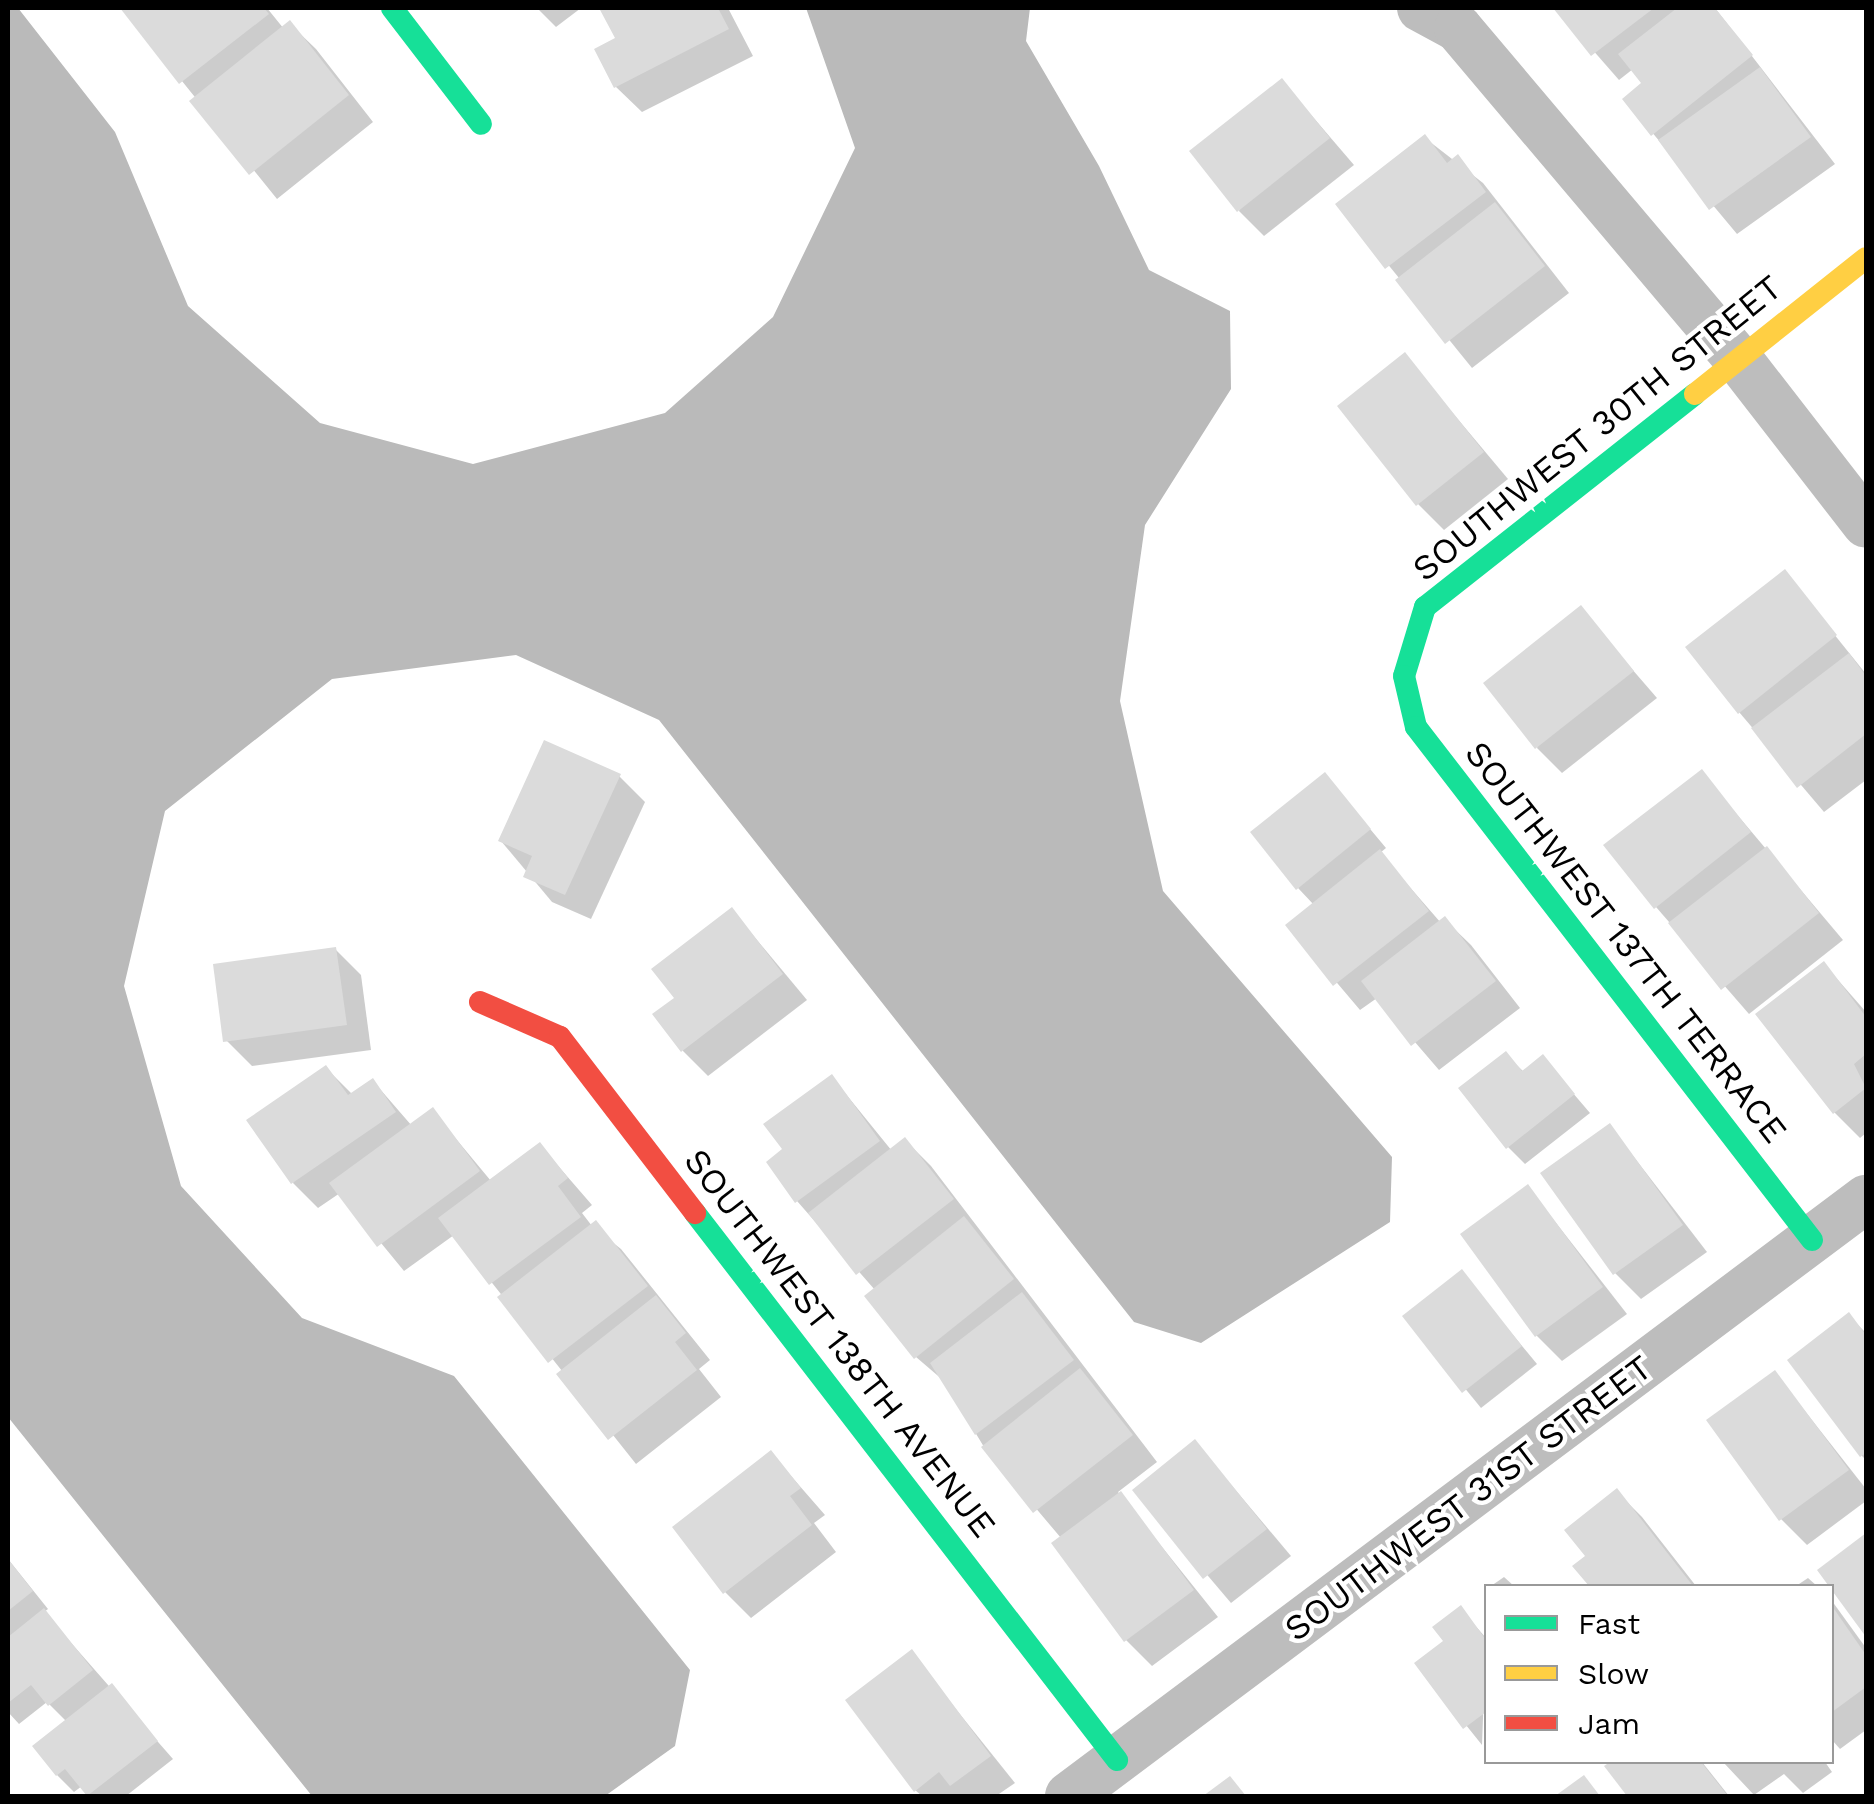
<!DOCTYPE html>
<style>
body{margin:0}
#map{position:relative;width:1874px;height:1804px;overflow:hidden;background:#fff;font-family:"Work Sans",sans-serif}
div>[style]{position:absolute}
.water>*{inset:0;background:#bababa}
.shadow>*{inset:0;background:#0003}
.building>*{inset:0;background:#dbdbdb}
.street>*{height:48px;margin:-24px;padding:0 24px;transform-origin:24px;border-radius:24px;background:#bdbdbd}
.fast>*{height:22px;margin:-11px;padding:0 11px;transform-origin:11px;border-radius:11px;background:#16e098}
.slow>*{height:22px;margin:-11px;padding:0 11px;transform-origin:11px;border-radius:11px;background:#ffcf43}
.jam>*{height:22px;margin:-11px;padding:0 11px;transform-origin:11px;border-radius:11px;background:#f24e42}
span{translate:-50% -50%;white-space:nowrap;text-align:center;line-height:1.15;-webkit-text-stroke:9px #fff;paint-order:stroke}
.street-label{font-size:35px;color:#000}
.frame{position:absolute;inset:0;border:10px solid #000;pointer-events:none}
.legend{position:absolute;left:1484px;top:1584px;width:350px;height:180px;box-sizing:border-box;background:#fff;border:2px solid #999;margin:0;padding:12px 18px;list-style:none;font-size:30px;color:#000}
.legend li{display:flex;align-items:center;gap:20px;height:50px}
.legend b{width:50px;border:2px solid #999}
</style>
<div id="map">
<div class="water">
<i style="clip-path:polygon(8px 8px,18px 8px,115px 132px,188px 306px,320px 423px,473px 464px,665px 413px,773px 317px,855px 148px,806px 8px,1030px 8px,1026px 41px,1099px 166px,1149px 270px,1230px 311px,1231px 389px,1145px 525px,1120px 701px,1163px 891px,1392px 1157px,1390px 1222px,1201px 1343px,1134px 1322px,659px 720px,516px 655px,332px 679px,165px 811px,124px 986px,181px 1186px,302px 1318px,454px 1376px,690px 1670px,675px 1746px,605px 1796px,312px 1796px,8px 1417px)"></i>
</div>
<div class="shadow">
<i style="clip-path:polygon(267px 8px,284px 29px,290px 24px,316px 49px,373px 122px,277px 199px,124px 9px)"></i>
<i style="clip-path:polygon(537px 8px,581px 8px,556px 27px)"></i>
<i style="clip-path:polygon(602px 8px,728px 8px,753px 56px,642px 112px,616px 87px,619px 39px)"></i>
<i style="clip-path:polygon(1556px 8px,1715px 8px,1835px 164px,1737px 234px,1625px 100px,1645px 84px,1633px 69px,1619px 80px)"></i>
<i style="clip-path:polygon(1282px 81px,1354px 165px,1264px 236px,1239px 211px)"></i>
<i style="clip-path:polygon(1425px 138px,1483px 183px,1569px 293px,1472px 368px,1339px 204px)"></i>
<i style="clip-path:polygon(1404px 355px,1508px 479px,1444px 530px,1418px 504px)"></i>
<i style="clip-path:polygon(1785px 573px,1866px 674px,1866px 780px,1824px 812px,1739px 712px)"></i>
<i style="clip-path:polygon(1580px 609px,1657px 698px,1562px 773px,1537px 748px)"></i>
<i style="clip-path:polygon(1701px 772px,1843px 940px,1749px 1014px,1656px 907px)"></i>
<i style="clip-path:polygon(1325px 775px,1386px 848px,1380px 853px,1441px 923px,1445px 920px,1471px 945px,1520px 1008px,1439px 1070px,1377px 998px,1360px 1010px,1288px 925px,1314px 905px,1298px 888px)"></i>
<i style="clip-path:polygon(619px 776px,645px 802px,591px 919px,552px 902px,501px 841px)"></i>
<i style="clip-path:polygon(732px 910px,807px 1000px,708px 1076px,683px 1051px,677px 998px)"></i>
<i style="clip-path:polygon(335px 949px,361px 975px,371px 1050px,252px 1066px,226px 1040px)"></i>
<i style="clip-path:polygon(1824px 964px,1866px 1012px,1866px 1133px,1860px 1138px,1834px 1112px)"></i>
<i style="clip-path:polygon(1505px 1054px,1524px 1072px,1543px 1058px,1590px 1113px,1525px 1164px,1508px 1147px)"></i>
<i style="clip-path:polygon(326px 1068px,353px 1095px,373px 1081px,412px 1126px,432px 1110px,491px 1181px,540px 1145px,592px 1205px,582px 1213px,592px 1226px,621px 1249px,710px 1360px,699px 1369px,721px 1397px,636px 1464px,454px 1235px,404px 1271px,340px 1193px,318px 1208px,293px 1183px)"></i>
<i style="clip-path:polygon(832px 1077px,892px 1151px,905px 1140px,931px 1166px,1157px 1462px,1118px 1492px,1218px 1617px,1152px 1666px,1126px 1640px,1061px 1538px,984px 1447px,944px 1381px,916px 1357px,875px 1290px,797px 1201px,785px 1150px)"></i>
<i style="clip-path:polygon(1610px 1126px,1707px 1252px,1641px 1299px,1615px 1273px)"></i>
<i style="clip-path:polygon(1528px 1187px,1627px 1314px,1562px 1361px,1536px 1335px)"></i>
<i style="clip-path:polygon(1462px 1273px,1537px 1364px,1481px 1408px,1406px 1316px)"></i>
<i style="clip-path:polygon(1849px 1316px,1866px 1333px,1866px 1460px,1862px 1456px)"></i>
<i style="clip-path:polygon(1775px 1373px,1866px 1489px,1866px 1501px,1807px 1545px,1781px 1519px)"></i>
<i style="clip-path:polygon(1195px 1442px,1291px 1556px,1231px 1603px,1136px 1491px)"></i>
<i style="clip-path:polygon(771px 1453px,825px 1515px,814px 1523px,836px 1552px,751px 1618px,725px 1592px)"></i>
<i style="clip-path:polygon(1617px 1492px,1642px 1517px,1696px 1586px,1592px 1586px,1576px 1566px,1588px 1557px)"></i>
<i style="clip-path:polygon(8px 1559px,48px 1609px,44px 1612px,173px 1759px,126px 1796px,91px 1796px,82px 1786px,74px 1792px,57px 1775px,67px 1722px,47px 1702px,19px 1724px,8px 1712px)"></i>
<i style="clip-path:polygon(1504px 1577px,1514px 1586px,1491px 1586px)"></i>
<i style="clip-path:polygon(1808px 1578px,1817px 1586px,1796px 1586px)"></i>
<i style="clip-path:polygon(1832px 1601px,1866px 1648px,1866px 1730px,1840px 1749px,1832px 1740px)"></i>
<i style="clip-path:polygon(1460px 1608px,1486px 1638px,1482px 1745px,1417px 1664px,1446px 1642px)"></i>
<i style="clip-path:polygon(911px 1653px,1015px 1783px,996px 1796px,922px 1796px,915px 1790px)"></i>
<i style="clip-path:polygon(1614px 1762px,1702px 1762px,1729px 1796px,1631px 1796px,1607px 1766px)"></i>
<i style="clip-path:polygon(1723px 1762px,1825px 1762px,1832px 1772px,1803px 1793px,1784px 1774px,1754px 1795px)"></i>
</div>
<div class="building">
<i style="clip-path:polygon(120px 8px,264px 8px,269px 14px,179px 84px)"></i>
<i style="clip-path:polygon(599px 8px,718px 8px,729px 29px,614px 88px,594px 49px,615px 38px)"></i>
<i style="clip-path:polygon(1553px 8px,1654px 8px,1591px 56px)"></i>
<i style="clip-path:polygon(1677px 8px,1715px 8px,1753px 55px,1651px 136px,1622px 99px,1641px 83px,1618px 54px)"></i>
<i style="clip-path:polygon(290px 20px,349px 95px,249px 175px,189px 101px)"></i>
<i style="clip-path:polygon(1760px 67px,1811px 137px,1709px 210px,1658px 140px)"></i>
<i style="clip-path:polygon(1282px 78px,1330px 138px,1237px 212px,1189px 151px)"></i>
<i style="clip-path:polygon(1425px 134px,1447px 163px,1458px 154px,1486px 192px,1385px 269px,1335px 204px)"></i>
<i style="clip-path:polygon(1495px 202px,1545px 266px,1445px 344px,1395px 280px)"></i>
<i style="clip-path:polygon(1405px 352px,1484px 452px,1416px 506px,1337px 406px)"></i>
<i style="clip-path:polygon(1785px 569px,1837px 635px,1738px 714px,1685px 647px)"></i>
<i style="clip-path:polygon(1581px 605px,1634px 671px,1535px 749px,1483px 683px)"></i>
<i style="clip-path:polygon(1849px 653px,1866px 676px,1866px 734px,1797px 788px,1751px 728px)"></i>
<i style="clip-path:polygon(544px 740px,621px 774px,565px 895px,523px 877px,532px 856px,498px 841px)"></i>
<i style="clip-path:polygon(1702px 769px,1751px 832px,1654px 909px,1603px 845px)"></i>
<i style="clip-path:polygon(1325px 772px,1371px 829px,1296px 890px,1250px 832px)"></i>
<i style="clip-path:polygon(1767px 846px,1819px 913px,1721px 990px,1668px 923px)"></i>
<i style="clip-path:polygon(1380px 849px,1429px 911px,1333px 986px,1285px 925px)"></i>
<i style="clip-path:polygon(732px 907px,783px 974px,681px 1052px,652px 1014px,674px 998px,651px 969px)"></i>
<i style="clip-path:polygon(1445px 916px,1496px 981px,1411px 1046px,1361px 981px)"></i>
<i style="clip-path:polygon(336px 947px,347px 1025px,223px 1042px,213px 964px)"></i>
<i style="clip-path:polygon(1824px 961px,1866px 1017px,1866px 1054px,1854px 1064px,1866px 1088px,1833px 1114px,1755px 1014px)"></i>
<i style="clip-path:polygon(1506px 1051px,1522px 1071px,1543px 1054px,1575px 1094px,1506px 1149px,1458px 1088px)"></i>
<i style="clip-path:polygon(326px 1065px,348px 1095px,373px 1078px,396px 1112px,291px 1184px,246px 1120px)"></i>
<i style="clip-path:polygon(832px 1074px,880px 1141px,795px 1203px,766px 1162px,782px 1149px,763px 1124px)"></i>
<i style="clip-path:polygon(433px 1107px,480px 1171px,377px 1247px,329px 1183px)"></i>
<i style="clip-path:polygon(1610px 1123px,1683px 1225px,1613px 1275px,1540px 1173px)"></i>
<i style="clip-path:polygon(905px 1137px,954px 1199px,856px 1275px,808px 1213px)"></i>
<i style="clip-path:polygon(540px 1142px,568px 1178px,558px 1186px,581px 1217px,489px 1285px,438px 1218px)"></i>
<i style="clip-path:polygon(1528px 1184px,1603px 1287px,1535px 1337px,1460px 1234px)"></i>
<i style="clip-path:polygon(964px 1216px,1014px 1279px,914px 1359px,864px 1296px)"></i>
<i style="clip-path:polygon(596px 1220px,648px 1286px,548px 1363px,497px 1297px)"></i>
<i style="clip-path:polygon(1462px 1269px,1522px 1346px,1462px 1393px,1402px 1316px)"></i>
<i style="clip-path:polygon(1022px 1292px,1074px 1360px,975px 1435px,930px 1363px)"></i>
<i style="clip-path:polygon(656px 1295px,686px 1333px,675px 1342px,697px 1370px,608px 1440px,556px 1374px)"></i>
<i style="clip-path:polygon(1849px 1312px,1866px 1335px,1866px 1453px,1860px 1457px,1787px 1360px)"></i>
<i style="clip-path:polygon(1080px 1368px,1133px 1435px,1033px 1513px,981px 1447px)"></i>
<i style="clip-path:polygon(1775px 1370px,1849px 1470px,1779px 1521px,1706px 1420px)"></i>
<i style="clip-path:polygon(1195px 1439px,1267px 1529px,1203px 1579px,1132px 1490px)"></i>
<i style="clip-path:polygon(771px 1450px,801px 1488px,790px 1496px,812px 1525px,723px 1594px,672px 1527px)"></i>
<i style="clip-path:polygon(1617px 1488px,1693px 1586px,1589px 1586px,1572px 1566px,1585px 1556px,1564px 1530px)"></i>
<i style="clip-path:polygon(1121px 1491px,1194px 1590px,1124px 1642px,1051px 1543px)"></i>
<i style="clip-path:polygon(1866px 1533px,1866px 1637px,1817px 1570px)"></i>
<i style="clip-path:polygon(8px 1559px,33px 1591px,8px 1611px)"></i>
<i style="clip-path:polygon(1461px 1605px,1486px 1640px,1486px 1712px,1463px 1729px,1414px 1663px,1443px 1641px,1432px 1627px)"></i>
<i style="clip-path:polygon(1832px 1606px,1866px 1655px,1866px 1687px,1832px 1712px)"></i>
<i style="clip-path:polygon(44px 1608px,93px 1670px,48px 1706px,31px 1685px,8px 1703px,8px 1637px)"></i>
<i style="clip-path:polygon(912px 1649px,991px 1756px,950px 1786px,939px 1772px,914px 1792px,845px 1700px)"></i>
<i style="clip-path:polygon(112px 1683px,158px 1741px,87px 1796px,65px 1769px,56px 1776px,32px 1746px)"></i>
<i style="clip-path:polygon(1610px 1762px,1701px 1762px,1728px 1796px,1627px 1796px,1604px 1766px)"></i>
<i style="clip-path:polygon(1584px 1775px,1600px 1796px,1555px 1796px)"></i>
<i style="clip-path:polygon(1230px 1776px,1246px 1796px,1203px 1796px)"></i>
</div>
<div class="street">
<i style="left:1421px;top:8px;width:42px;rotate:28.4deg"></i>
<i style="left:1458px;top:28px;width:435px;rotate:49.8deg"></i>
<i style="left:1739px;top:360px;width:207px;rotate:52.2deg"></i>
<i style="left:1069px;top:1796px;width:996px;rotate:-36.84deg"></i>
</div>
<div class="fast">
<i style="left:392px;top:8px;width:146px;rotate:52.5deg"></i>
<i style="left:1695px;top:394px;width:344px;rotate:141.7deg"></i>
<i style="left:1425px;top:607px;width:72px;rotate:106.9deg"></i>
<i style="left:1404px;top:676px;width:52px;rotate:76.8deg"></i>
<i style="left:1416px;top:727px;width:648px;rotate:52.33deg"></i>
<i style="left:695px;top:1213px;width:691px;rotate:52.35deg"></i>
</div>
<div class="slow">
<i style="left:1695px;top:394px;width:218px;rotate:-38.5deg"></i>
</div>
<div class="jam">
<i style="left:480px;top:1002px;width:87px;rotate:23.6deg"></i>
<i style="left:560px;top:1037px;width:222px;rotate:52.5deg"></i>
</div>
<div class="street-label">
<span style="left:1597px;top:428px;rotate:-39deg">SOUTHWEST 30TH STREET</span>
<span style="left:1626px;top:942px;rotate:52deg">SOUTHWEST 137TH TERRACE</span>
<span style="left:840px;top:1343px;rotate:52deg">SOUTHWEST 138TH AVENUE</span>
<span style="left:1468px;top:1498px;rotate:-37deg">SOUTHWEST 31ST STREET</span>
</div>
<div class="frame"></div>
<ul class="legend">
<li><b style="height:12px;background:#16e098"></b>Fast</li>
<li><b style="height:12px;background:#ffcf43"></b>Slow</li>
<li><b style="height:12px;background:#f24e42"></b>Jam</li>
</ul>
</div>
